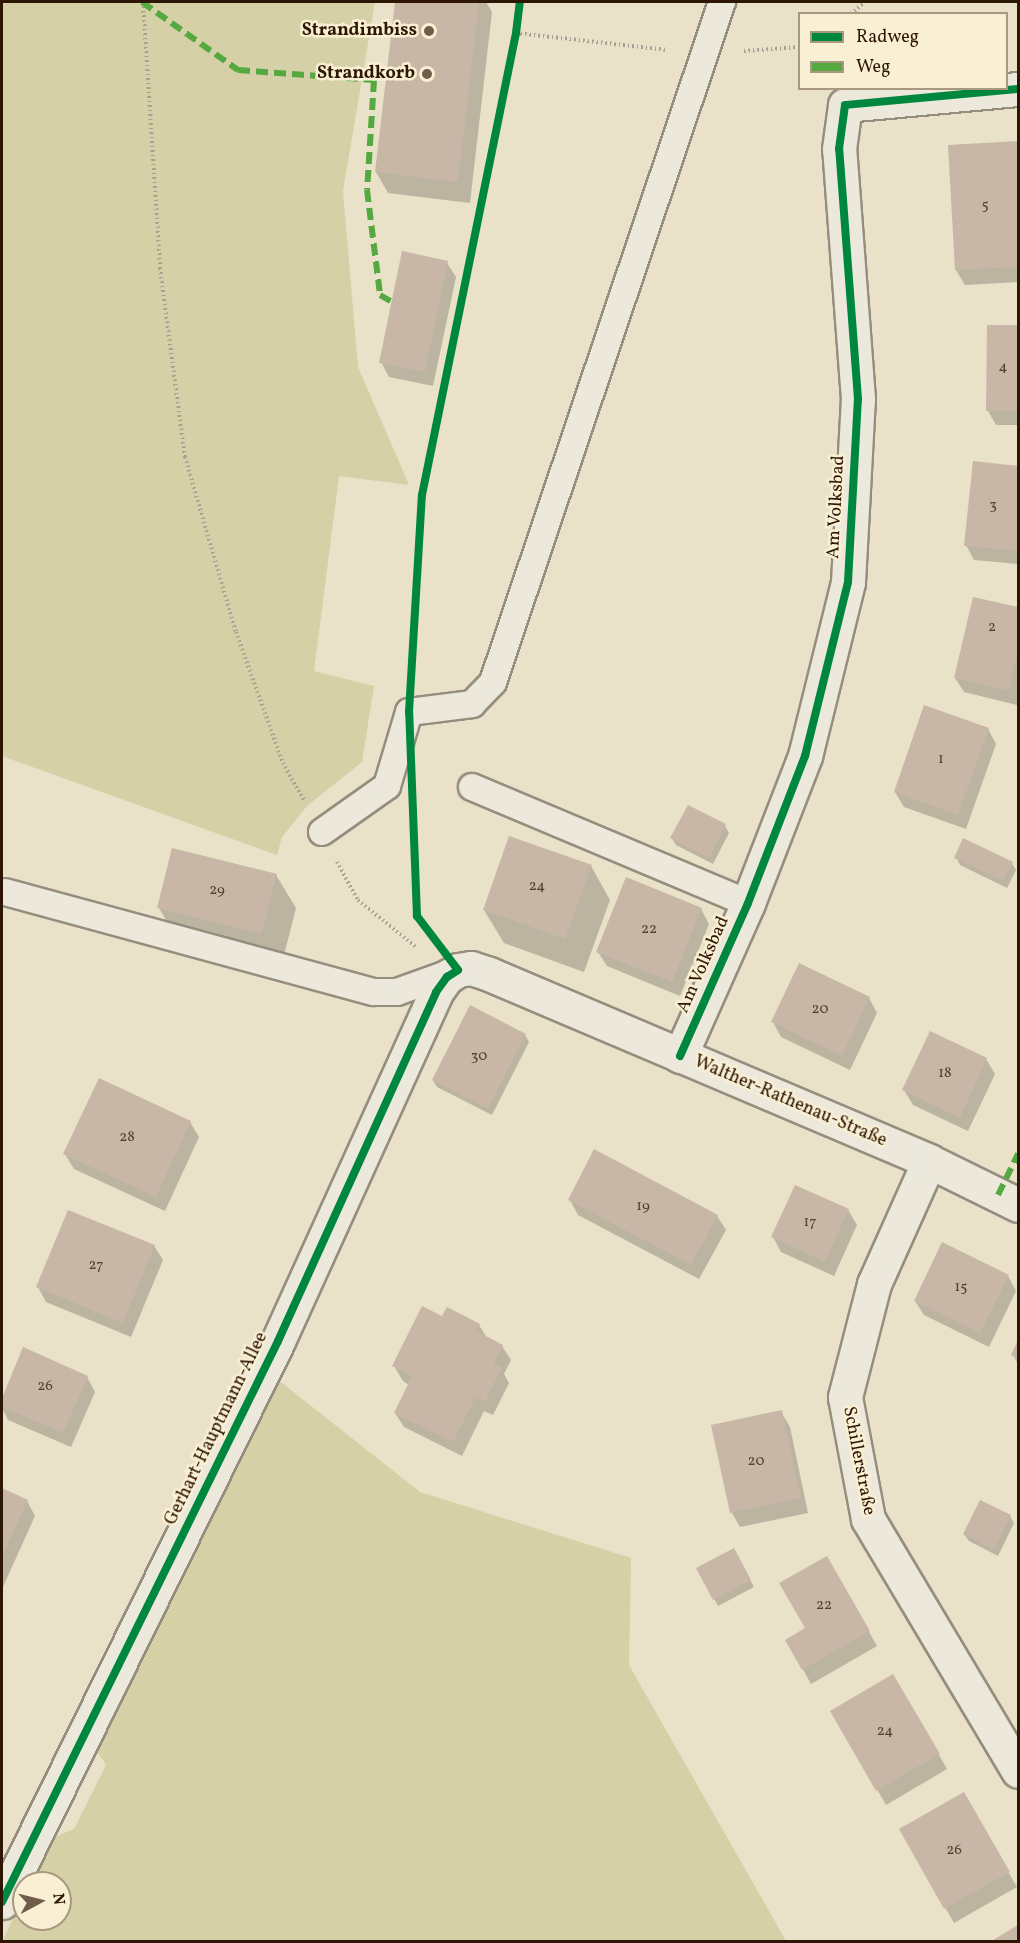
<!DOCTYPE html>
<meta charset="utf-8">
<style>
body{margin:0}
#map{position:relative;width:1020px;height:1943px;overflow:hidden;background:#e9e1c8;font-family:Vollkorn,serif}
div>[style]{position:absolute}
.green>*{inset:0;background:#d5d0a6}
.shadow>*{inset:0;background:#0003}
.building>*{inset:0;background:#c8b6a7}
.path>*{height:4px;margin-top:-2px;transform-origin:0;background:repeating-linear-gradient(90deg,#a7a096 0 1.5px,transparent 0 4.5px)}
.roads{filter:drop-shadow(2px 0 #958d7e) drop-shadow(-2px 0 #958d7e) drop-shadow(0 2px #958d7e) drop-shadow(0 -2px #958d7e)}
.service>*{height:26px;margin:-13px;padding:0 13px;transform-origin:13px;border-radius:13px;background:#ece8dc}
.minor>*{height:33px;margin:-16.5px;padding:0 16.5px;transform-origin:16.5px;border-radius:16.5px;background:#ece8dc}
.quiet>*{height:6px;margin-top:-3px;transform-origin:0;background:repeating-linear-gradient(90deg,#54a940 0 12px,transparent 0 18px)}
.cycleway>*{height:8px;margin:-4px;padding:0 4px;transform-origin:4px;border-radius:4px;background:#00873e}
.dots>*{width:16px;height:16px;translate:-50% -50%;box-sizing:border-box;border:3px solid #f9efd3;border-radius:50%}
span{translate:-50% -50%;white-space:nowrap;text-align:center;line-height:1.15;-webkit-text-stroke:5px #f9efd3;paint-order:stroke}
.number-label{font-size:15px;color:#543e2d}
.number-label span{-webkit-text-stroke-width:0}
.poi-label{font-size:18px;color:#2e1604;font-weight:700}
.right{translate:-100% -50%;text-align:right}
.street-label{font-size:18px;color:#2e1604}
.frame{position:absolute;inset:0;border:3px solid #2e1604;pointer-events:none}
.legend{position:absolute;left:798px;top:12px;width:210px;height:78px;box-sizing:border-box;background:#f9efd3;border:2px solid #a89880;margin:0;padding:8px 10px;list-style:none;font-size:18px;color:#2e1604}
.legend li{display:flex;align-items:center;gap:12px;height:30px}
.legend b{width:30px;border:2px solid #a89880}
.north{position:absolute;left:12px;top:1871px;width:60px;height:60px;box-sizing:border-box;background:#f9efd3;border:2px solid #a89880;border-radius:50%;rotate:83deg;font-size:16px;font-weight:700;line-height:24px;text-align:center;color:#2e1604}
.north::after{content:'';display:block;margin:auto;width:21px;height:27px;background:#6f5d49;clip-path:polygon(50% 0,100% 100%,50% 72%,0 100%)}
</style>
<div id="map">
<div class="green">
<i style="clip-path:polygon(2px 2px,375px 2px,343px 191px,358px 367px,409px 485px,339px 476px,314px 671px,374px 686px,362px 762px,307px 806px,282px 837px,277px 855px,2px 756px)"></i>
<i style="clip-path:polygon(277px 1379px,420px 1492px,631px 1558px,629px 1665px,786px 1941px,2px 1942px,24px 1895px,24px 1919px,60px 1919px,60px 1883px,30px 1883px,52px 1838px,74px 1829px,106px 1765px,95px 1748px)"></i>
</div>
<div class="shadow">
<i style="clip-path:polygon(396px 2px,486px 2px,492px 12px,470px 203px,388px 193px,376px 172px)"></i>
<i style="clip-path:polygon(1018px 142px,1018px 282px,965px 285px,956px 270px,950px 146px)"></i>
<i style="clip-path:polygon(447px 263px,456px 277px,433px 386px,389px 377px,381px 362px)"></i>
<i style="clip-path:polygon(988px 327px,1018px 327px,1018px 425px,996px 425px,988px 411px)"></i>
<i style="clip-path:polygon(974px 463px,1018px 467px,1018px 564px,974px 560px,966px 545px)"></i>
<i style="clip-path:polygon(974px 599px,1018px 609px,1017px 705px,964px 692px,955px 678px)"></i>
<i style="clip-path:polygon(988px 729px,996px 744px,966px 829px,904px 807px,895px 792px)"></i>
<i style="clip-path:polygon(725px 826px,729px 833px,713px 864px,676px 845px,672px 838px)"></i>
<i style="clip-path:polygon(956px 857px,1012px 863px,1016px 870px,1007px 888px,960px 865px)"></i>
<i style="clip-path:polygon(591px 866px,610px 900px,584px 972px,504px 943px,484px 910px)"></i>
<i style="clip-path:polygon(276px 875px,296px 908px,281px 967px,178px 941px,159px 908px)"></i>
<i style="clip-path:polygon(701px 909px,709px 924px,680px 996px,607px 966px,598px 952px)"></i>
<i style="clip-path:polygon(869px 998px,877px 1013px,850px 1070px,781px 1037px,773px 1022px)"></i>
<i style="clip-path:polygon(525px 1035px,529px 1042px,492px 1115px,437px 1087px,433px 1080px)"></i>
<i style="clip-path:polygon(986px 1059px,995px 1074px,968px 1131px,913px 1105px,904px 1090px)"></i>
<i style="clip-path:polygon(190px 1122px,199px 1137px,165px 1211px,74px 1169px,65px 1154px)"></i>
<i style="clip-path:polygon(570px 1200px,717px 1216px,726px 1230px,699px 1279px,578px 1215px)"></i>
<i style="clip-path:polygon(848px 1210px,857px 1225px,834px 1276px,781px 1252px,773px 1237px)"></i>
<i style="clip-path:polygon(154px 1246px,163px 1260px,131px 1337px,46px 1302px,38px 1287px)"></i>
<i style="clip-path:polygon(1008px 1276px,1016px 1291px,989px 1347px,924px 1315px,915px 1301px)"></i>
<i style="clip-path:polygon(443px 1318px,479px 1325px,487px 1338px,502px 1346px,511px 1360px,504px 1374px,509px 1383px,493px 1415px,484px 1411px,462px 1456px,404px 1427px,395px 1413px,409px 1385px,403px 1381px,394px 1366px)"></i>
<i style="clip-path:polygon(1018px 1344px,1018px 1364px,1013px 1355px)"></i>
<i style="clip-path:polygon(24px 1349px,87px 1377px,95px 1392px,71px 1447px,8px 1420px,2px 1408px,2px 1401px)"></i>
<i style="clip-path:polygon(781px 1412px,790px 1427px,808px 1513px,740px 1527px,732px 1513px,712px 1427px)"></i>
<i style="clip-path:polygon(2px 1489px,27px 1501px,35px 1516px,2px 1589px)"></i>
<i style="clip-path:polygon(1010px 1516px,1014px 1523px,998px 1556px,969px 1541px,964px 1534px)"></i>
<i style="clip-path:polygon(734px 1550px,754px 1587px,718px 1606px,698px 1569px)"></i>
<i style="clip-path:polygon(827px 1558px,877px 1646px,811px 1684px,787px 1640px,807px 1629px)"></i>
<i style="clip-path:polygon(893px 1676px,947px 1769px,886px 1805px,832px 1711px)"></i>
<i style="clip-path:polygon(963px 1794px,1017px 1887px,954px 1923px,901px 1830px)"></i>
</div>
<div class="building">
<i style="clip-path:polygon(395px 2px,479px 2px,458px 182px,375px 172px)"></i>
<i style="clip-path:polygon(1018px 141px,1018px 267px,955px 270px,948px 145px)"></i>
<i style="clip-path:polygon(402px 251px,448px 261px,425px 372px,379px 363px)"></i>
<i style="clip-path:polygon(987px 325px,1018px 325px,1018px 411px,986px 411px)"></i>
<i style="clip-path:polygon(973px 461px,1018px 466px,1018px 551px,964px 546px)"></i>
<i style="clip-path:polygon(973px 597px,1018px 607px,1018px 649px,1009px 691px,954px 678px)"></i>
<i style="clip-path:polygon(924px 705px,989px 728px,958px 815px,894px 792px)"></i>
<i style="clip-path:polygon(688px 805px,726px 824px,709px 858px,670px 838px)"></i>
<i style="clip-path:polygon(509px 836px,592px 865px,565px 939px,483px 910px)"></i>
<i style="clip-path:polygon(963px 838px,1013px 862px,1003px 881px,954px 858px)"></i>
<i style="clip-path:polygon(172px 848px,277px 874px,262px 934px,157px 908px)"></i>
<i style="clip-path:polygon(626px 877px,702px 908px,672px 982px,596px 952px)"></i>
<i style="clip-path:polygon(799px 963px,870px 997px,842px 1056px,771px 1022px)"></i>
<i style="clip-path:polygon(470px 1005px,526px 1034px,488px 1109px,432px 1080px)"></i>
<i style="clip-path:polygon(930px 1031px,987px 1058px,960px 1118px,902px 1090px)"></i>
<i style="clip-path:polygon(99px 1078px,191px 1121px,156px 1197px,63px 1154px)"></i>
<i style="clip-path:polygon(594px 1149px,718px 1215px,691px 1265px,568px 1200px)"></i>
<i style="clip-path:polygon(795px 1185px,849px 1209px,825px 1262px,771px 1237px)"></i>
<i style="clip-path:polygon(68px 1210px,155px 1245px,123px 1323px,36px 1287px)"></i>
<i style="clip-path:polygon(942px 1242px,1009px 1275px,980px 1333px,914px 1301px)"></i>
<i style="clip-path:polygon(422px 1306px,442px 1316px,447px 1307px,480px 1324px,476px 1331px,503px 1345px,494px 1364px,502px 1367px,485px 1402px,476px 1397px,453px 1442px,394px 1413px,412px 1376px,392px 1366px)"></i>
<i style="clip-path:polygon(1018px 1340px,1018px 1359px,1011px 1355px)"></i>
<i style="clip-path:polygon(23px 1347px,88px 1376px,63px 1433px,2px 1407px,2px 1398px)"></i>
<i style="clip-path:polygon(782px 1410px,801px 1498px,730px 1513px,711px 1425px)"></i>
<i style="clip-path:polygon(2px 1488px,28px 1500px,2px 1557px)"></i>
<i style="clip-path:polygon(980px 1500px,1011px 1515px,994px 1550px,963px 1534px)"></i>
<i style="clip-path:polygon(734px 1548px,751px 1580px,713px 1600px,696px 1568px)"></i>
<i style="clip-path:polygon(827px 1556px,870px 1631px,802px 1670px,785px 1640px,805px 1628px,779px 1583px)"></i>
<i style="clip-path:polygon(893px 1674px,940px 1754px,876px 1791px,830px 1711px)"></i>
<i style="clip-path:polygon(964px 1792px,1010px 1872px,944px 1909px,899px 1829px)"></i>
<i style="clip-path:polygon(1018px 1925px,1018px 1942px,990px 1942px)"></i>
</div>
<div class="path">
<i style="left:143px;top:2px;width:267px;rotate:86.3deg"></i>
<i style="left:160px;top:268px;width:191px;rotate:82.5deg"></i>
<i style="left:185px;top:457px;width:182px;rotate:73.8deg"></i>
<i style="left:236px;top:632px;width:139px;rotate:70.3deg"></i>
<i style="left:283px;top:763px;width:45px;rotate:60.6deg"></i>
<i style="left:851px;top:14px;width:18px;rotate:-41deg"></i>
<i style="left:516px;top:33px;width:153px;rotate:6.4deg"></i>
<i style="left:744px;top:51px;width:56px;rotate:-4.1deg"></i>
<i style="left:337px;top:862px;width:43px;rotate:61.1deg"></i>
<i style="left:358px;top:900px;width:75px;rotate:39deg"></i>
</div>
<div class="roads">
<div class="service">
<i style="left:472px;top:787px;width:299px;rotate:22.8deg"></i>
<i style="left:322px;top:832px;width:80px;rotate:-35.3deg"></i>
<i style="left:387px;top:786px;width:77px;rotate:-73.4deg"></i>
<i style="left:409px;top:712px;width:64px;rotate:-7.2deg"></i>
<i style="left:472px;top:704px;width:30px;rotate:-46deg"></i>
<i style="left:493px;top:682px;width:718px;rotate:-71.39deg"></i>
<i style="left:5px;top:892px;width:382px;rotate:15.2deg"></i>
<i style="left:374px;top:992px;width:23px"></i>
<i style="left:397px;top:992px;width:62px;rotate:-19.9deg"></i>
</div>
<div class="minor">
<i style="left:680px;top:1056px;width:167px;rotate:-66deg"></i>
<i style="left:748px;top:903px;width:158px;rotate:-68.8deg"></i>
<i style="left:805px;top:756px;width:179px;rotate:-76.1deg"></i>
<i style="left:848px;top:582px;width:183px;rotate:-86.9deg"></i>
<i style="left:858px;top:399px;width:251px;rotate:-94.3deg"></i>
<i style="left:839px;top:149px;width:44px;rotate:-82.2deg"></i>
<i style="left:845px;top:105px;width:174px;rotate:-5.3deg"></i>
<i style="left:929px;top:1161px;width:135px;rotate:114.1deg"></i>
<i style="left:874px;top:1284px;width:117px;rotate:104.4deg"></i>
<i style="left:845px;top:1397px;width:124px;rotate:79.3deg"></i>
<i style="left:868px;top:1519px;width:293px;rotate:59.2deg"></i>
<i style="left:2px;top:1902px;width:625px;rotate:-63.8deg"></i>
<i style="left:278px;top:1341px;width:383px;rotate:-65.6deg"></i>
<i style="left:436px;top:992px;width:19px;rotate:-54deg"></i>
<i style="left:447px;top:977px;width:13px;rotate:-32deg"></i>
<i style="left:458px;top:970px;width:13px;rotate:-9deg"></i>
<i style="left:471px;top:968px;width:19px;rotate:18deg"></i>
<i style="left:489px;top:974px;width:478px;rotate:23deg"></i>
<i style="left:929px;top:1161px;width:99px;rotate:26.3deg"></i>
</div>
</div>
<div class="quiet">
<i style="left:142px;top:2px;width:118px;rotate:35.3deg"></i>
<i style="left:238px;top:70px;width:136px;rotate:4.2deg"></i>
<i style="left:374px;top:80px;width:110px;rotate:93.6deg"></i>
<i style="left:367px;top:190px;width:106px;rotate:82.9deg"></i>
<i style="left:380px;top:295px;width:14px;rotate:30deg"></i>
<i style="left:998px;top:1195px;width:46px;rotate:-64deg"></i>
</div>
<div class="cycleway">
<i style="left:680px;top:1056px;width:167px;rotate:-66deg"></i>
<i style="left:748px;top:903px;width:158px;rotate:-68.8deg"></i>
<i style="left:805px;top:756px;width:179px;rotate:-76.1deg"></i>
<i style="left:848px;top:582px;width:183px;rotate:-86.9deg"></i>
<i style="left:858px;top:399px;width:251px;rotate:-94.3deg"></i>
<i style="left:839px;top:149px;width:44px;rotate:-82.2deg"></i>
<i style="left:845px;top:105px;width:174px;rotate:-5.3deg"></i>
<i style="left:2px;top:1902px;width:625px;rotate:-63.8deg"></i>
<i style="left:278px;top:1341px;width:383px;rotate:-65.6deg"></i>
<i style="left:436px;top:992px;width:19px;rotate:-54deg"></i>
<i style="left:447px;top:977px;width:13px;rotate:-32deg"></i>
<i style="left:458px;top:970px;width:68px;rotate:-127.2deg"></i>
<i style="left:417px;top:916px;width:204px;rotate:-92.2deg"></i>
<i style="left:409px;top:712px;width:217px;rotate:-86.6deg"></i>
<i style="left:422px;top:495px;width:471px;rotate:-78.5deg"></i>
<i style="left:516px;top:33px;width:31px;rotate:-83deg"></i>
</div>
<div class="dots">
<i style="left:429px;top:31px;background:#6f5d49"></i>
<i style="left:427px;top:74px;background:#6f5d49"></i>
</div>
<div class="number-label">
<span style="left:985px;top:206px">5</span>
<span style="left:1003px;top:368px">4</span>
<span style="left:993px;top:506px">3</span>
<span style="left:992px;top:628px">2</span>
<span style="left:941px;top:760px">1</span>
<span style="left:537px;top:887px">24</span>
<span style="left:217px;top:891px">29</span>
<span style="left:649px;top:930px">22</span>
<span style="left:820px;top:1010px">20</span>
<span style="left:479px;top:1057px">30</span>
<span style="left:945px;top:1074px">18</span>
<span style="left:127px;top:1138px">28</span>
<span style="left:643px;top:1207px">19</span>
<span style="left:810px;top:1223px">17</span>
<span style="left:96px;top:1266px">27</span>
<span style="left:961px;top:1288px">15</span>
<span style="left:45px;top:1387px">26</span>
<span style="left:756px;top:1462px">20</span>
<span style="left:824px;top:1606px">22</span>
<span style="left:885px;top:1732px">24</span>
<span style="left:954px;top:1851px">26</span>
</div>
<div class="poi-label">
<span class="right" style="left:417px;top:31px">Strandimbiss</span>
<span class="right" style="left:415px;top:74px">Strandkorb</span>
</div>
<div class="street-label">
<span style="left:837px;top:507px;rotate:-87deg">Am Volksbad</span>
<span style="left:704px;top:965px;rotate:-66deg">Am Volksbad</span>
<span style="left:790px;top:1102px;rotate:23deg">Walther-Rathenau-Straße</span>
<span style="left:217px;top:1429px;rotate:-64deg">Gerhart-Hauptmann-Allee</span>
<span style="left:858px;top:1461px;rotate:79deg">Schillerstraße</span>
</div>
<div class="frame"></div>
<ul class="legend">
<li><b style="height:8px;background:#00873e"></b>Radweg</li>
<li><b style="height:8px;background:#54a940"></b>Weg</li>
</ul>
<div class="north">N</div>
</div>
